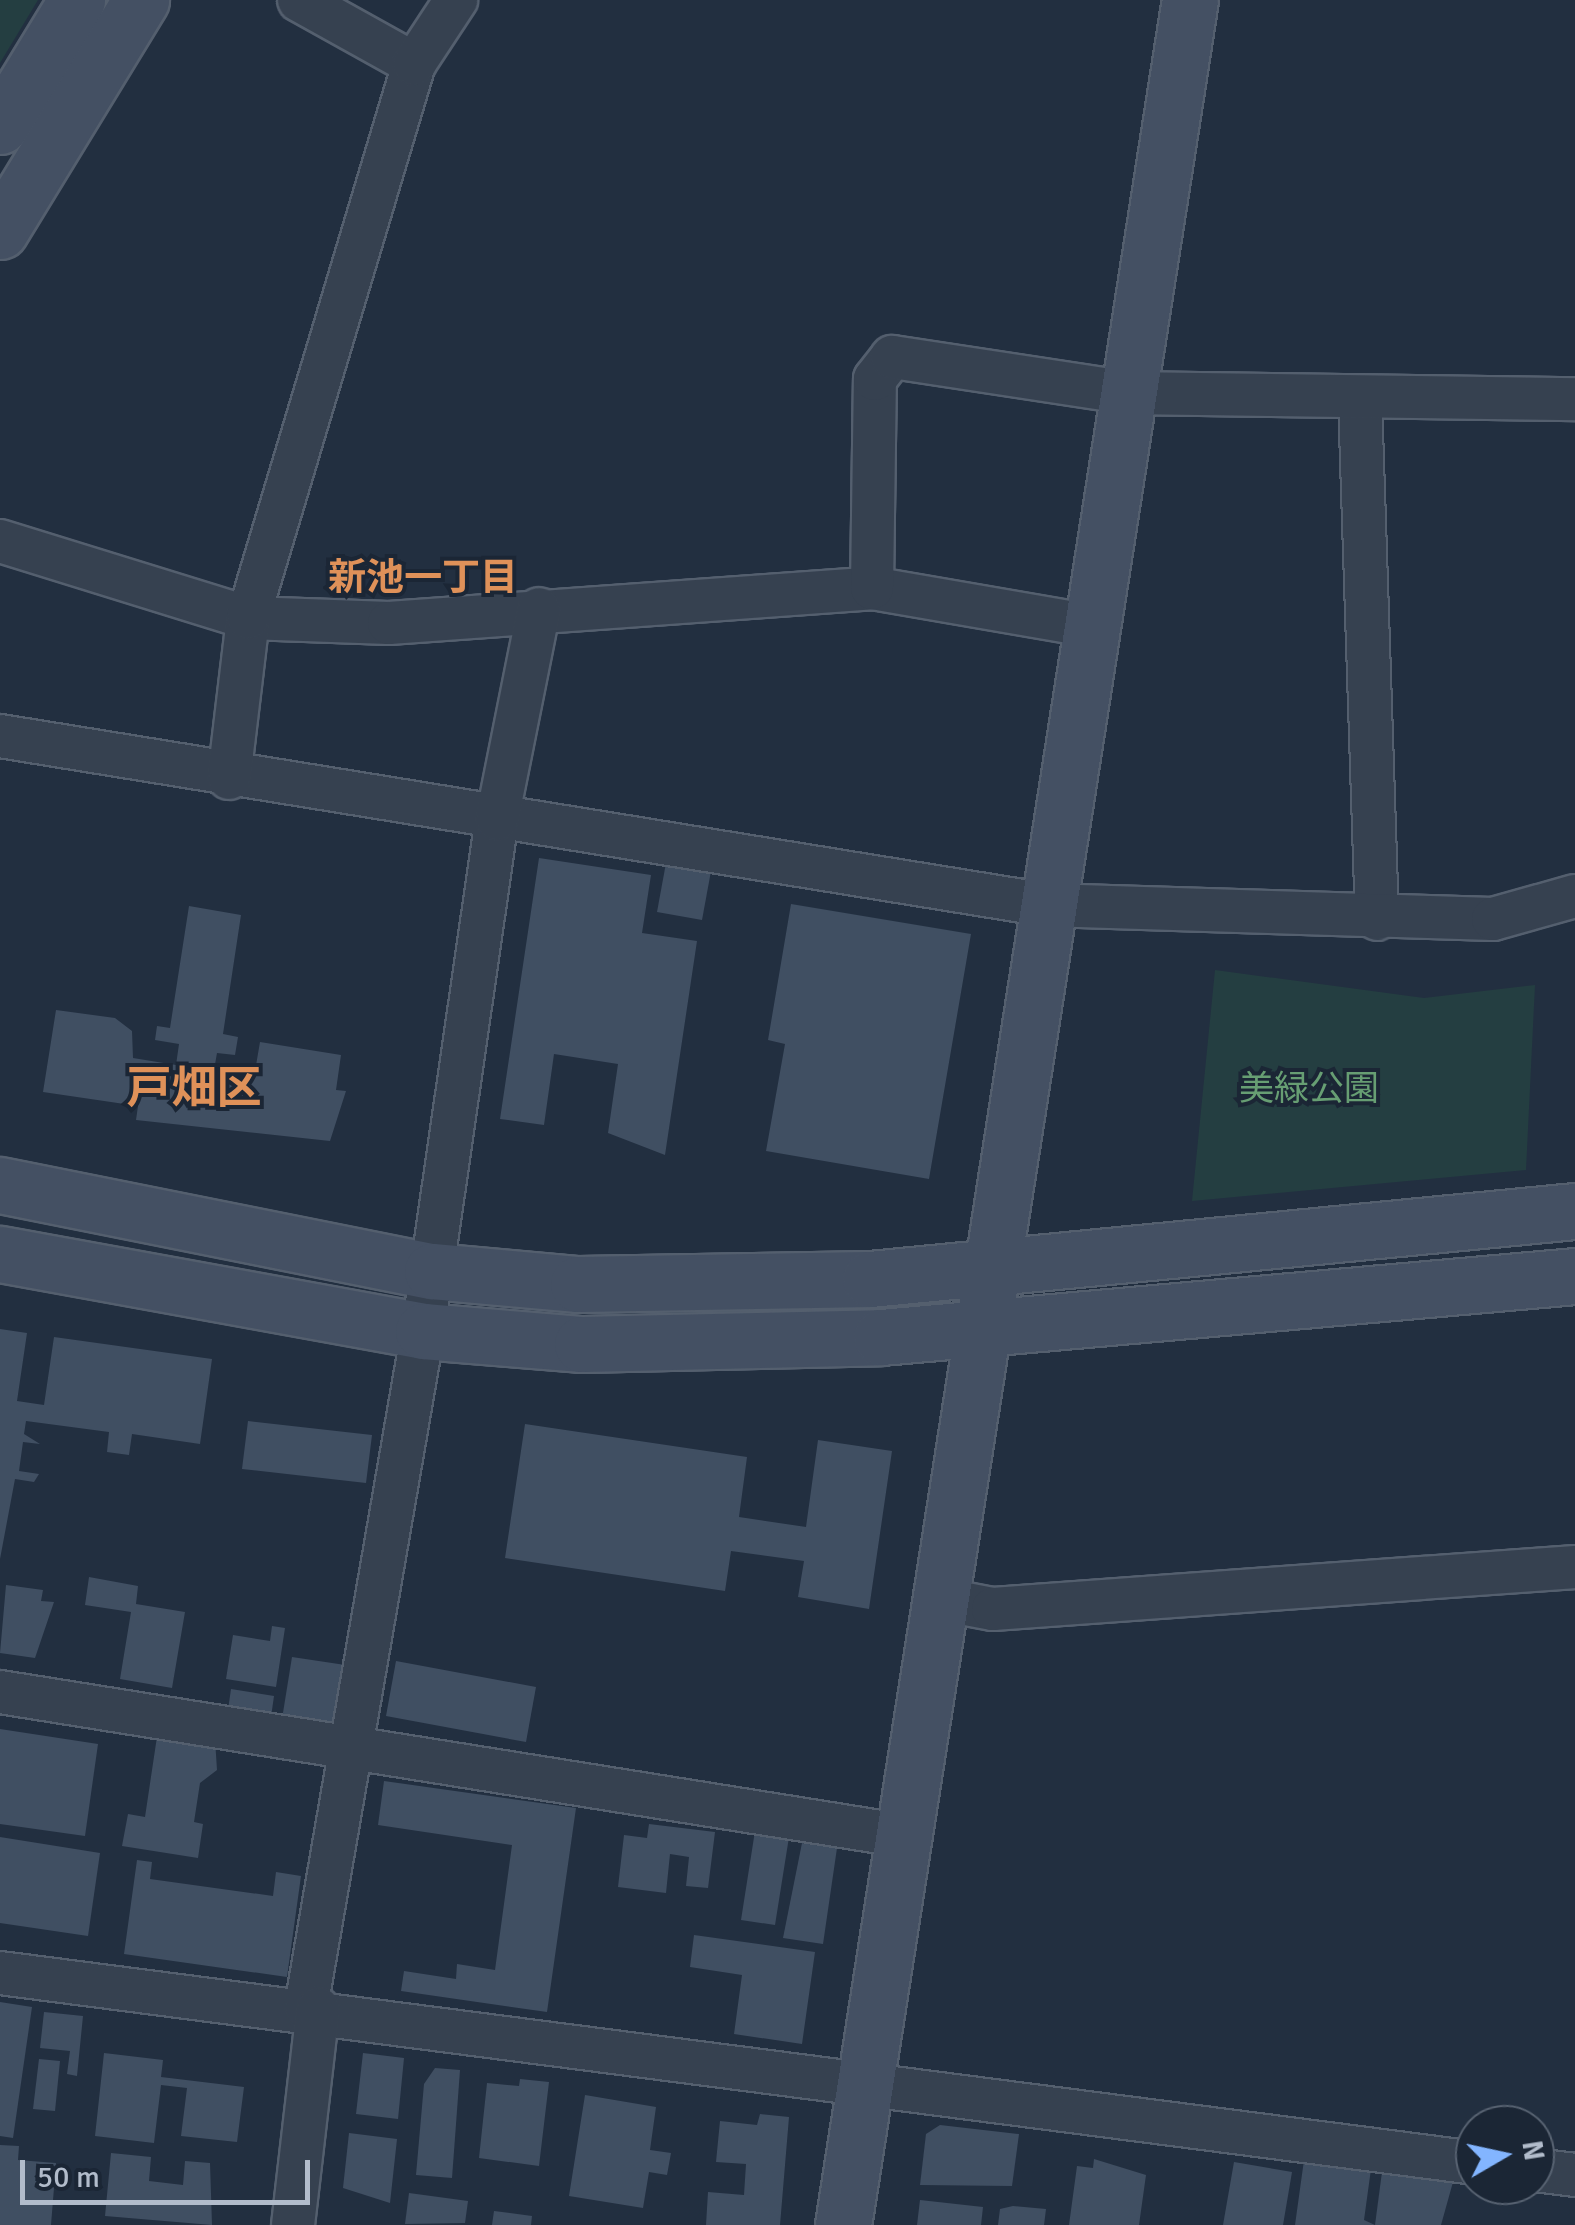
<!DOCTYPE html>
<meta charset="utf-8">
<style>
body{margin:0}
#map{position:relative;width:1575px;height:2225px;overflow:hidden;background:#222f40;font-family:Signika,"Noto Sans JP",sans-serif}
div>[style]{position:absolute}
.green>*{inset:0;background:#243e41}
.building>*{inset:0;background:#404f62}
.roads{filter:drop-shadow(2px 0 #545f6e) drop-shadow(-2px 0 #545f6e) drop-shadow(0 2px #545f6e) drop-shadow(0 -2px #545f6e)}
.street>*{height:42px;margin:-21px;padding:0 21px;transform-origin:21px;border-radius:21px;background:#364150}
.secondary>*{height:55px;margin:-27.5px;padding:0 27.5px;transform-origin:27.5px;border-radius:27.5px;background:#445063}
span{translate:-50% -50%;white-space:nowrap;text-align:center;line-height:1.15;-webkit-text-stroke:8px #1b2635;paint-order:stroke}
.park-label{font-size:35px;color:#679e73}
.neighbourhood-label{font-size:38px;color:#df9159;font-weight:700}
.district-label{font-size:45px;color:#df9159;font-weight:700}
.north{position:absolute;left:1455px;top:2105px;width:100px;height:100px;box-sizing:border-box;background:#1b2635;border:2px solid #576271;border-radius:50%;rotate:81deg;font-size:28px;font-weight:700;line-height:40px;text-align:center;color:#b2bccb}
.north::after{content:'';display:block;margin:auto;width:35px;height:45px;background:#83b5ff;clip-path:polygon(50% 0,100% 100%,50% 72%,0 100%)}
.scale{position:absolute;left:20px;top:2160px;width:290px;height:45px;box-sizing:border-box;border:5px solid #b2bccb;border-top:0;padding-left:12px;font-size:30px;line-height:35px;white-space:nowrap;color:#b2bccb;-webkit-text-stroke:8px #1b2635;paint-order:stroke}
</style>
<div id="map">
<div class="green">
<i style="clip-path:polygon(0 0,38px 0,0 63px)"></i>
<i style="clip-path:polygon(1215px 970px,1424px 998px,1535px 985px,1526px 1170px,1192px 1201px)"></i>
</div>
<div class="building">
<i style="clip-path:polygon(539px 858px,651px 875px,642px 933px,697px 941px,665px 1155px,608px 1133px,618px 1064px,554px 1054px,544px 1125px,500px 1119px)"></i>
<i style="clip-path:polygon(666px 863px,711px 871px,702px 920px,657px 912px)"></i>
<i style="clip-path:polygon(791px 904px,971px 934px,929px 1179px,766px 1151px,785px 1044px,768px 1040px)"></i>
<i style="clip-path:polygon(189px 906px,241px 915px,223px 1034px,238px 1037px,235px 1055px,217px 1053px,214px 1070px,254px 1077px,260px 1042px,341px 1055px,336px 1090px,346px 1091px,330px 1141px,136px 1120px,138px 1106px,43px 1092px,56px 1010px,115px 1018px,132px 1031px,133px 1058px,176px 1065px,179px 1044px,155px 1040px,157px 1026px,170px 1028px)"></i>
<i style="clip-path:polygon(0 1329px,27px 1333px,17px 1401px,44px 1405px,54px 1337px,212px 1359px,200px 1444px,132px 1434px,129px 1455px,107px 1452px,109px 1432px,26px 1421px,24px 1434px,40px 1444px,23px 1442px,19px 1471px,39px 1474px,34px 1482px,15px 1479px,0 1559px)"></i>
<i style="clip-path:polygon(248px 1421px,372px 1435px,366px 1483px,242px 1469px)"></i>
<i style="clip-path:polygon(525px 1424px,747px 1457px,739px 1517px,806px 1527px,818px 1440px,892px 1451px,869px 1609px,798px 1597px,804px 1561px,731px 1551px,725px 1591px,505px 1558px)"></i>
<i style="clip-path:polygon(89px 1577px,138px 1586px,136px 1604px,185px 1612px,172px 1688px,120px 1679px,131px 1612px,85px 1605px)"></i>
<i style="clip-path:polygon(6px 1585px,43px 1590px,41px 1601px,54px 1602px,35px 1658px,0 1653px)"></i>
<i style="clip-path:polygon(272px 1626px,285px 1628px,276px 1687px,226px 1679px,233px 1635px,270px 1641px)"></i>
<i style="clip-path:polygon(292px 1657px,352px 1666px,344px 1718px,332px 1726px,282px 1719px)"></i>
<i style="clip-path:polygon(396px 1661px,536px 1687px,526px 1742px,386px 1716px)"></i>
<i style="clip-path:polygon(231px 1689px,274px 1696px,271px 1717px,228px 1710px)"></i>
<i style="clip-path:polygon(0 1729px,98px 1744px,85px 1836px,0 1824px)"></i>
<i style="clip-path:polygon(158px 1730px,215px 1739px,217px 1770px,200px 1783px,194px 1822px,203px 1824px,198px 1858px,122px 1846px,128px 1814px,145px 1817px)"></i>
<i style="clip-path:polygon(384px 1781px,576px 1808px,547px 2012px,401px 1991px,404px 1971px,456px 1979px,457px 1964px,495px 1970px,512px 1845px,378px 1825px)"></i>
<i style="clip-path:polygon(649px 1824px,715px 1832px,708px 1888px,686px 1886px,689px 1857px,670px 1854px,666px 1893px,618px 1887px,624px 1835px,647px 1838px)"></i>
<i style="clip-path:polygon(755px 1831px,789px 1837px,775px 1925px,741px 1920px)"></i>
<i style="clip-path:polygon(0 1837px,100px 1853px,88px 1936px,0 1923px)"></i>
<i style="clip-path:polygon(802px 1843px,837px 1848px,823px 1944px,783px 1938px)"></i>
<i style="clip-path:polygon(137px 1860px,152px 1862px,150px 1879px,273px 1896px,276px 1872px,301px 1876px,287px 1977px,124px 1954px)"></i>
<i style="clip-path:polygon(694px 1935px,815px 1952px,802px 2044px,734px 2034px,742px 1975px,690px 1967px)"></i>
<i style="clip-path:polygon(0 2002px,32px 2007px,13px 2138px,0 2136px)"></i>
<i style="clip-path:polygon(44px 2012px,83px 2016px,77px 2076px,67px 2074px,70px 2051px,40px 2048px)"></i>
<i style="clip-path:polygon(104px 2053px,163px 2060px,161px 2077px,244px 2087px,237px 2142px,181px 2136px,187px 2088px,161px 2085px,154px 2143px,95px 2136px)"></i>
<i style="clip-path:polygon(363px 2053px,404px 2058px,398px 2119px,356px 2114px)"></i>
<i style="clip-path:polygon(39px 2059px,60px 2061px,55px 2111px,33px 2109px)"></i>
<i style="clip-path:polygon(435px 2068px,460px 2070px,452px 2178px,416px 2175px,424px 2084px)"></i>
<i style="clip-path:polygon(520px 2079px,549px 2082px,539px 2166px,479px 2158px,487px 2083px,519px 2086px)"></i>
<i style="clip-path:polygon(585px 2095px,656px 2107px,650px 2150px,671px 2153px,667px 2175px,649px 2172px,643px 2208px,569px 2196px)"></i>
<i style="clip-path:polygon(760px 2114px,789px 2117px,780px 2225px,706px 2225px,708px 2192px,744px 2195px,746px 2164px,716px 2162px,720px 2121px,757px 2125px)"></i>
<i style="clip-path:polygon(940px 2125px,1019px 2134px,1012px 2186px,920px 2185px,926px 2134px)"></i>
<i style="clip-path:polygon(349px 2133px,397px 2139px,390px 2203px,343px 2188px)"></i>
<i style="clip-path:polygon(0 2145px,19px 2146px,18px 2160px,56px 2163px,51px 2225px,0 2225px)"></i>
<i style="clip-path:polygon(111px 2153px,151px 2157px,149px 2181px,183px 2185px,185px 2161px,210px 2163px,212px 2225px,105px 2216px)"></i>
<i style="clip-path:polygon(1094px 2159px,1146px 2175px,1139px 2225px,1069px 2225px,1077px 2166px,1093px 2168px)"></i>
<i style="clip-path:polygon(1304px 2160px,1371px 2169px,1364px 2220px,1375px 2225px,1295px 2225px)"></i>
<i style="clip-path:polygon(1234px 2162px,1292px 2172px,1283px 2225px,1223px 2225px)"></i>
<i style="clip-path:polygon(1382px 2172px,1453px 2182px,1441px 2225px,1375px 2225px)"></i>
<i style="clip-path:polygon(409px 2193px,468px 2201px,465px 2223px,405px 2224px)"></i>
<i style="clip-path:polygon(920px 2200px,983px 2207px,981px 2225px,917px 2225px)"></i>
<i style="clip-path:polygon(1013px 2206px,1046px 2209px,1044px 2225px,998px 2225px,1000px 2209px)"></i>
<i style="clip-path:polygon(494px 2211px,532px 2216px,531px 2225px,492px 2225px)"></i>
</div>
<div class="roads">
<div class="street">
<i style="left:299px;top:0;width:132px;rotate:29.1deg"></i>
<i style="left:1360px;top:399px;width:520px;rotate:88.13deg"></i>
<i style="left:0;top:541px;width:260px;rotate:17.2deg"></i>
<i style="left:248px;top:618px;width:141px;rotate:2deg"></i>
<i style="left:389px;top:623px;width:484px;rotate:-4.1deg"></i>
<i style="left:872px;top:588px;width:224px;rotate:9.8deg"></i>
<i style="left:872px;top:588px;width:209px;rotate:-89.2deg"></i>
<i style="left:875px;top:379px;width:28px;rotate:-52deg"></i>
<i style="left:892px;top:357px;width:241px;rotate:8.6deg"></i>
<i style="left:1130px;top:393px;width:445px;rotate:0.8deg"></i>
<i style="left:0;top:736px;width:1061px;rotate:9.17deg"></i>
<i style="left:1047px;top:905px;width:446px;rotate:1.8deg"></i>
<i style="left:1493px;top:919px;width:85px;rotate:-15.7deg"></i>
<i style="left:229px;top:778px;width:161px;rotate:-83.2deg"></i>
<i style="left:248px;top:618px;width:578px;rotate:-73.32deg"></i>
<i style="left:414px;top:64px;width:77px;rotate:-56.7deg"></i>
<i style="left:940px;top:1599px;width:54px;rotate:10.7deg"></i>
<i style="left:993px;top:1609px;width:584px;rotate:-4.13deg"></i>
<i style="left:0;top:1692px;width:910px;rotate:9.04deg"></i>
<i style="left:0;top:1973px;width:1487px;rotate:7.34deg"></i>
<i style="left:306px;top:2007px;width:686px;rotate:-80.18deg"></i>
<i style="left:423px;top:1331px;width:517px;rotate:-81.78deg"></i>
<i style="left:497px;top:819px;width:214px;rotate:-78.7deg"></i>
<i style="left:1535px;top:2170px;width:40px;rotate:7.1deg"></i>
<i style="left:293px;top:2225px;width:218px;rotate:-83.4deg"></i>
</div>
<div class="secondary">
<i style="left:0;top:126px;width:148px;rotate:-58.6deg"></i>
<i style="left:0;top:231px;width:271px;rotate:-58.6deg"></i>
<i style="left:0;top:1185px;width:440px;rotate:11.3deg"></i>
<i style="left:432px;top:1271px;width:147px;rotate:5.1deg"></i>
<i style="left:578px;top:1284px;width:292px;rotate:-1deg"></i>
<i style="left:870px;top:1279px;width:708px;rotate:-5.51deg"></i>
<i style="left:0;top:1254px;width:430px;rotate:10.3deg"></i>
<i style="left:423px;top:1331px;width:160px;rotate:4.7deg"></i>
<i style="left:582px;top:1344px;width:299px;rotate:-1.3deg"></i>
<i style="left:881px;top:1337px;width:697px;rotate:-5.02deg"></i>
<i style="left:843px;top:2225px;width:2252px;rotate:-81.14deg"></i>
</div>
</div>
<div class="park-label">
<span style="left:1309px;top:1089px">美緑公園</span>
</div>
<div class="neighbourhood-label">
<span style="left:423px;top:578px">新池一丁目</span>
</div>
<div class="district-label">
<span style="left:194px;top:1089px">戸畑区</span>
</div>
<div class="north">N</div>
<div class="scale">50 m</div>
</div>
